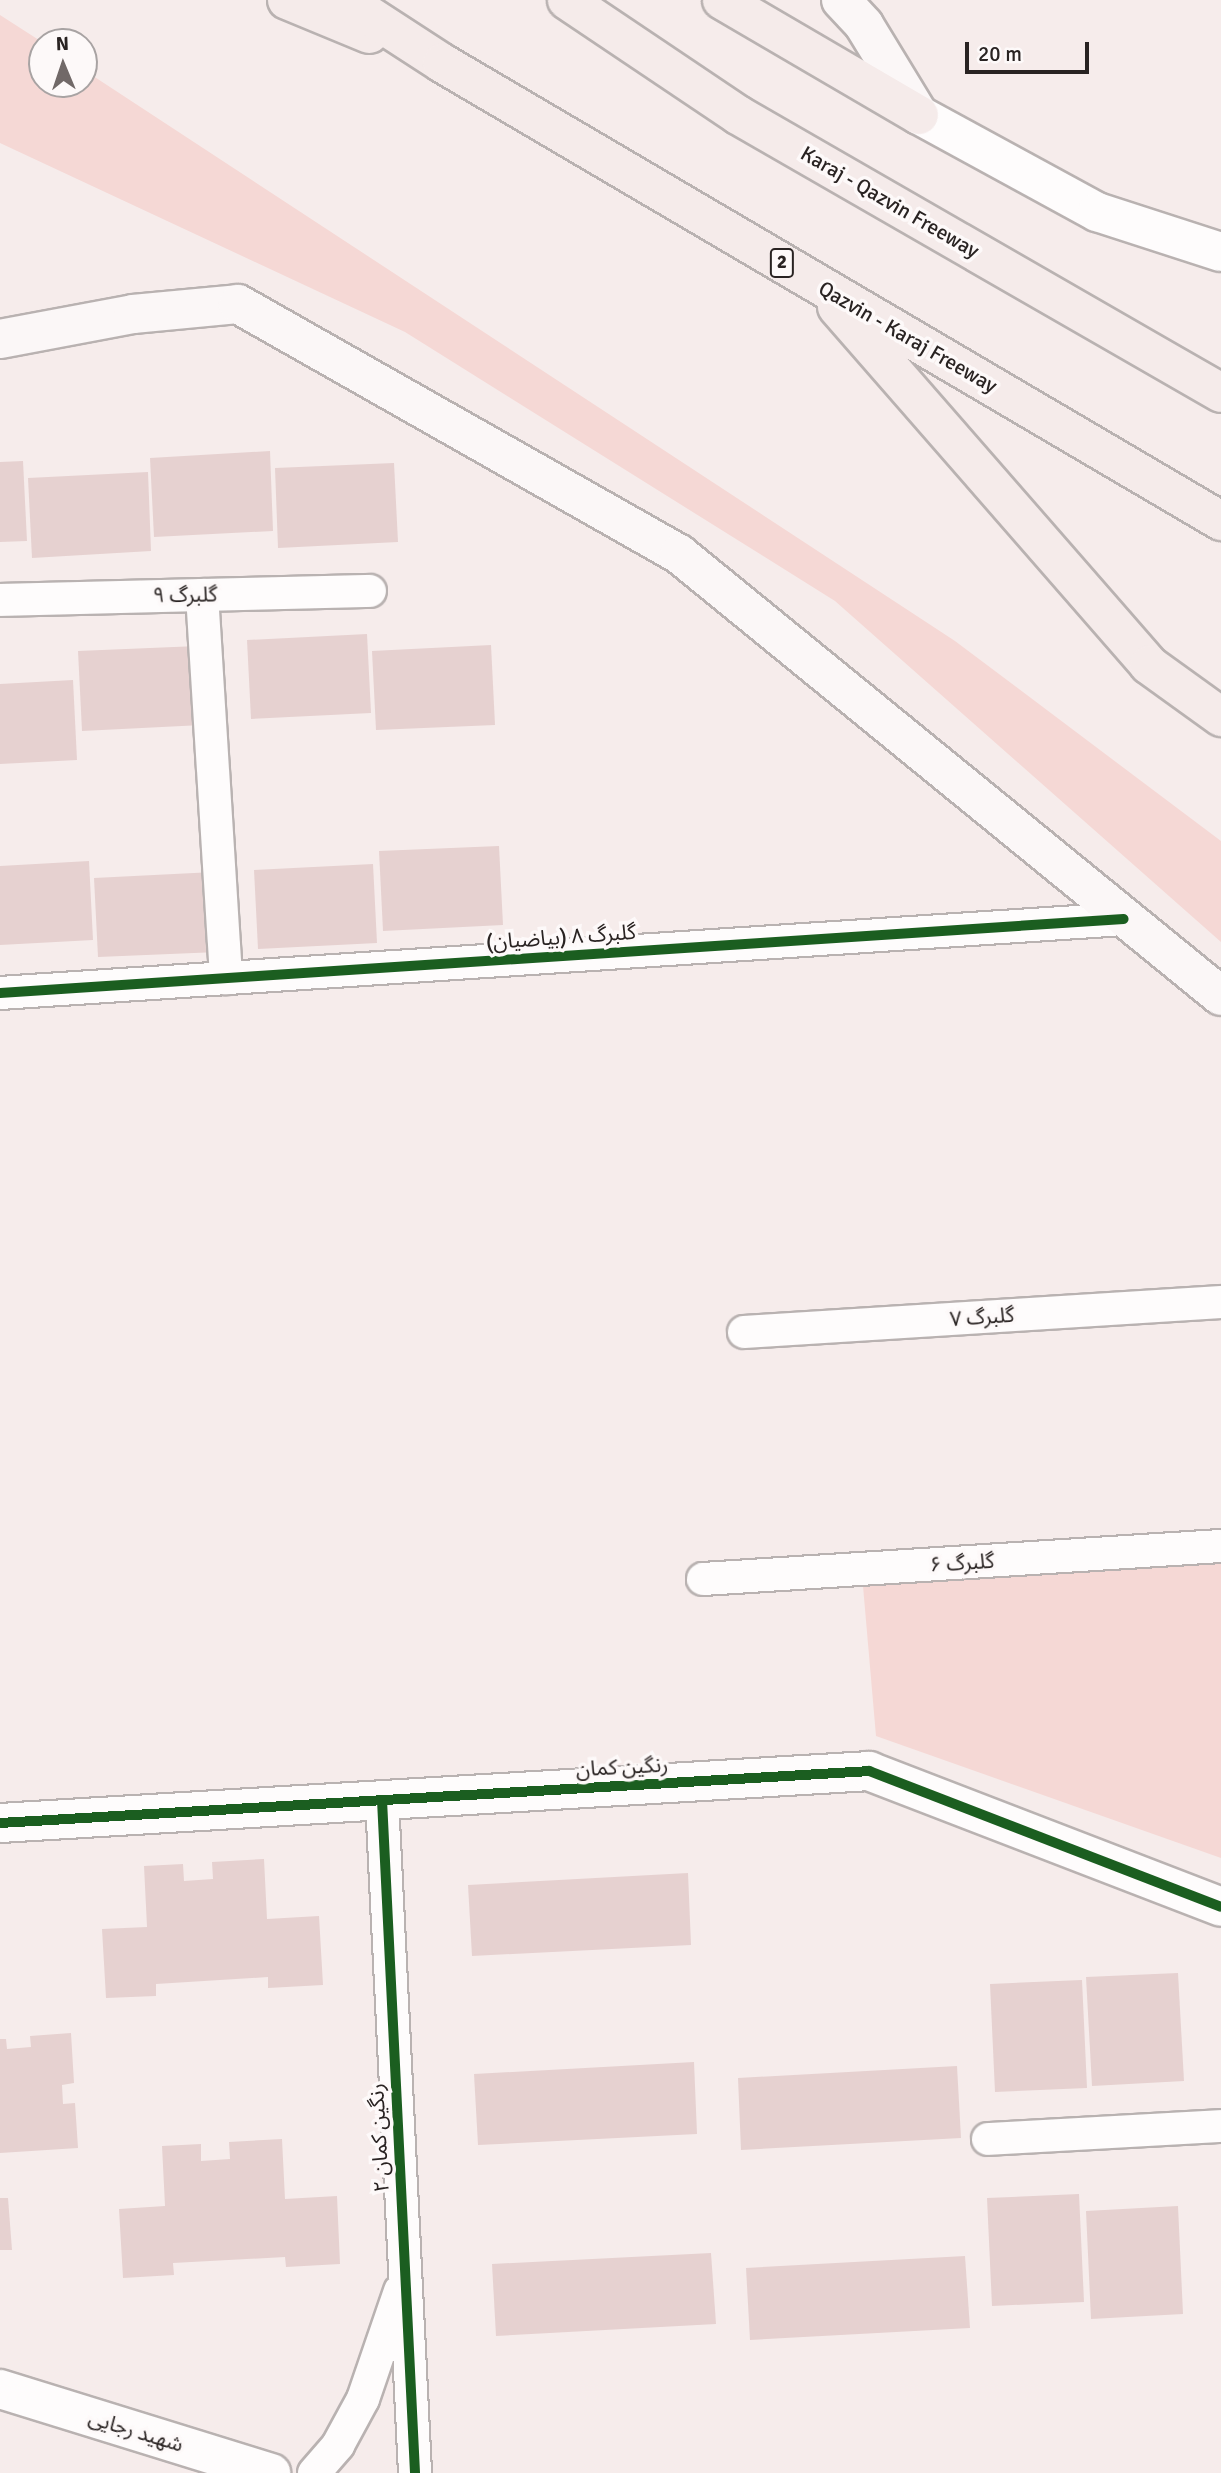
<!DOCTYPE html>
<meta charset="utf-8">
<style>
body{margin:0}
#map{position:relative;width:1221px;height:2473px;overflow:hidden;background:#f6eceb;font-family:Signika,"Noto Sans Arabic",sans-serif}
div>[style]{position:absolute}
.green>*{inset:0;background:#f5d8d5}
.building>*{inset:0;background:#e6d1d0}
.roads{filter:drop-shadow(2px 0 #b9b2b1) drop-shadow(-2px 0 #b9b2b1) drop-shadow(0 2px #b9b2b1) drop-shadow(0 -2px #b9b2b1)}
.minor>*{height:32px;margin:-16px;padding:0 16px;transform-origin:16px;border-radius:16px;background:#fefcfc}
.tertiary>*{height:38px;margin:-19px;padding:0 19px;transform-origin:19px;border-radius:19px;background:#fefcfc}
.secondary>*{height:38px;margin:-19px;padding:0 19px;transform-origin:19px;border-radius:19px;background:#fbf7f7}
.motorway>*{height:38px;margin:-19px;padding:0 19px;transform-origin:19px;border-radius:19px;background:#f5ebea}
.cycleway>*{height:10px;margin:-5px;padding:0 5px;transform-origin:5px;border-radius:5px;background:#1b5e20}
span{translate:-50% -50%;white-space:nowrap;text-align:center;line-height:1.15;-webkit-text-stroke:7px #fdf9f9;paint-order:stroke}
.shield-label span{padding:2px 5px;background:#fdf9f9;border:2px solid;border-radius:5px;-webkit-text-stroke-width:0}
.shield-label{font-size:19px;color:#292322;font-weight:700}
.street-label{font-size:21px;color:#292322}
.north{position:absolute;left:28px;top:28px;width:70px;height:70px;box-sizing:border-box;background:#fdf9f9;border:2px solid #a8a3a3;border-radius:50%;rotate:358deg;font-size:19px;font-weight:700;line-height:28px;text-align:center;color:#292322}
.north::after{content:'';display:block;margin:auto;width:24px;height:32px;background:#716968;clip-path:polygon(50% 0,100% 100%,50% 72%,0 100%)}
.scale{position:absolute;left:965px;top:42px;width:124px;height:32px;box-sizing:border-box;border:4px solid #292322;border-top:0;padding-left:9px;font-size:21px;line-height:24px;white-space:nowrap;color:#292322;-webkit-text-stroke:5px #fdf9f9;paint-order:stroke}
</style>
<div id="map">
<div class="green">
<i style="clip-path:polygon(0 15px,42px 42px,42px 84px,84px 84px,84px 70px,955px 641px,1221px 841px,1221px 942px,835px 601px,405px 332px,0 143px)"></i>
<i style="clip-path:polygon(1221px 1561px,1221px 1858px,876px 1736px,863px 1586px)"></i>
</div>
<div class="building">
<i style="clip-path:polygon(270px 451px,273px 531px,154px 537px,150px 458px)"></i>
<i style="clip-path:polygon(23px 461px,27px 541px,0 542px,0 462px)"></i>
<i style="clip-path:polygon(394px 463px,398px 542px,278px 548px,275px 468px)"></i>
<i style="clip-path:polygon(148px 472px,151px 551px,32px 558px,28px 478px)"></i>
<i style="clip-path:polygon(367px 634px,371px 713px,251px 719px,247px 640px)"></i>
<i style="clip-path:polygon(491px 645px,495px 725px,376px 730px,372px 651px)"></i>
<i style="clip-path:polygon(198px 646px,202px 725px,82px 731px,78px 651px)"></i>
<i style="clip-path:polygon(73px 680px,77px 760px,0 764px,0 684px)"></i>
<i style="clip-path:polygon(499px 846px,503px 925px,383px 931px,379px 851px)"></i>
<i style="clip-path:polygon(89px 861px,93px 940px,0 945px,0 866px)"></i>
<i style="clip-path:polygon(373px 864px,377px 943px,258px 949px,254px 870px)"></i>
<i style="clip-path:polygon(214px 872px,218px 952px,98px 957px,94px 878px)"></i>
<i style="clip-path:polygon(264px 1859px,267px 1919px,319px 1916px,323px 1985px,268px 1988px,268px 1977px,156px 1984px,156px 1996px,106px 1998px,102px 1929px,147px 1927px,144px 1866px,183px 1864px,184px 1881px,213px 1879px,212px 1862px)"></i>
<i style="clip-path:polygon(688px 1873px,691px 1945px,472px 1956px,468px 1885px)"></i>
<i style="clip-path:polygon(1178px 1973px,1184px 2081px,1092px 2086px,1086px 1977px)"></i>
<i style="clip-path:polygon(1082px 1980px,1087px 2088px,995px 2092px,990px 1984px)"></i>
<i style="clip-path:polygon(71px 2033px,74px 2083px,62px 2085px,63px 2104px,75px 2103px,78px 2148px,0 2153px,0 2039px,6px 2039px,7px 2049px,31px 2047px,30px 2036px)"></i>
<i style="clip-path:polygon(694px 2062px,697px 2134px,478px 2145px,474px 2074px)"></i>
<i style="clip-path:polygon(957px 2066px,961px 2138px,741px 2150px,738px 2078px)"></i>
<i style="clip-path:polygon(282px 2139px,285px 2199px,337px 2196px,340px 2264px,286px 2267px,285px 2257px,173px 2263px,174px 2275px,123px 2278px,119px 2209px,165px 2206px,162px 2146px,201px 2144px,201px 2161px,230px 2159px,229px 2142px)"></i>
<i style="clip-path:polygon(1079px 2194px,1084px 2302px,992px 2306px,987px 2198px)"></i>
<i style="clip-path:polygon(0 2198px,8px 2198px,12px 2250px,0 2250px)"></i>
<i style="clip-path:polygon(1178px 2206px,1183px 2314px,1091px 2319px,1086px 2211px)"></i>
<i style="clip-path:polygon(711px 2253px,716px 2324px,496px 2336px,492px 2264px)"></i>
<i style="clip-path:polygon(965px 2256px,970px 2328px,750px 2340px,746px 2268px)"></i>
</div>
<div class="roads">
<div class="minor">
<i style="left:202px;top:595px;width:384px;rotate:86.4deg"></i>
<i style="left:0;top:600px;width:370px;rotate:-1.4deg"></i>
<i style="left:0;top:993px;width:1126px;rotate:-3.77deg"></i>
<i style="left:744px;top:1332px;width:478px;rotate:-3.6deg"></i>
<i style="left:703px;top:1579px;width:519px;rotate:-3.65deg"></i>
<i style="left:382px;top:1800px;width:674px;rotate:87.19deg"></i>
<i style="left:988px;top:2139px;width:233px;rotate:-3.2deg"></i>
<i style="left:314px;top:2473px;width:37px;rotate:-49deg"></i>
<i style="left:338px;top:2445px;width:52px;rotate:-61.5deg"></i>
<i style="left:363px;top:2399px;width:114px;rotate:-71.1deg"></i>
</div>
<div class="tertiary">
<i style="left:919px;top:115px;width:203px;rotate:28.6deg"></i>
<i style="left:1097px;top:212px;width:130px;rotate:17.9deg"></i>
<i style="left:0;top:1823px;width:871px;rotate:-3.42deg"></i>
<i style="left:869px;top:1771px;width:377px;rotate:21.1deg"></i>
<i style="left:0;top:2389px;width:284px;rotate:17.2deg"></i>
</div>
<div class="secondary">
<i style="left:841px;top:0;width:34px;rotate:47deg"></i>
<i style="left:864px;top:25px;width:105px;rotate:58.6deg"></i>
<i style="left:0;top:339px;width:135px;rotate:-10.6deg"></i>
<i style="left:133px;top:314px;width:105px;rotate:-5.4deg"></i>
<i style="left:238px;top:304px;width:507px;rotate:29.55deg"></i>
<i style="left:679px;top:554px;width:699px;rotate:39.2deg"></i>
</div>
<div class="motorway">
<i style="left:287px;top:0;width:89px;rotate:22.5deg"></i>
<i style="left:345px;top:0;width:116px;rotate:33deg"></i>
<i style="left:442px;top:63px;width:904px;rotate:30.45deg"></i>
<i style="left:567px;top:0;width:206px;rotate:33.9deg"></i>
<i style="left:738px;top:115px;width:557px;rotate:29.92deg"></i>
<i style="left:722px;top:0;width:228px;rotate:30.3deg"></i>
<i style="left:837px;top:307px;width:475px;rotate:48.9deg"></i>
<i style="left:1149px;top:665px;width:89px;rotate:35.8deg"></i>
</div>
</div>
<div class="cycleway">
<i style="left:0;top:993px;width:1126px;rotate:-3.77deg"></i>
<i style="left:382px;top:1800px;width:674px;rotate:87.19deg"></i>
<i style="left:0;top:1823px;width:871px;rotate:-3.42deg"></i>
<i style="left:869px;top:1771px;width:377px;rotate:21.1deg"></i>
</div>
<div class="shield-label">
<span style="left:782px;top:263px">2</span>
</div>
<div class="street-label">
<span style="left:890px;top:202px;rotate:30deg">Karaj - Qazvin Freeway</span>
<span style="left:908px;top:337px;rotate:30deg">Qazvin - Karaj Freeway</span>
<span style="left:185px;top:595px;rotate:-1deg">گلبرگ ۹</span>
<span style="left:561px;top:937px;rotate:-4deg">گلبرگ ۸ (بیاضیان)</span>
<span style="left:982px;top:1317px;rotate:-4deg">گلبرگ ۷</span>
<span style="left:962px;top:1563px;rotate:-4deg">گلبرگ ۶</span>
<span style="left:622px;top:1767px;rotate:-3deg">رنگین کمان</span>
<span style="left:379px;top:2138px;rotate:-93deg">رنگین کمان ۲</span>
<span style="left:136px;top:2431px;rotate:17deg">شهید رجایی</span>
</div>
<div class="north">N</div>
<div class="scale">20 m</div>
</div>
